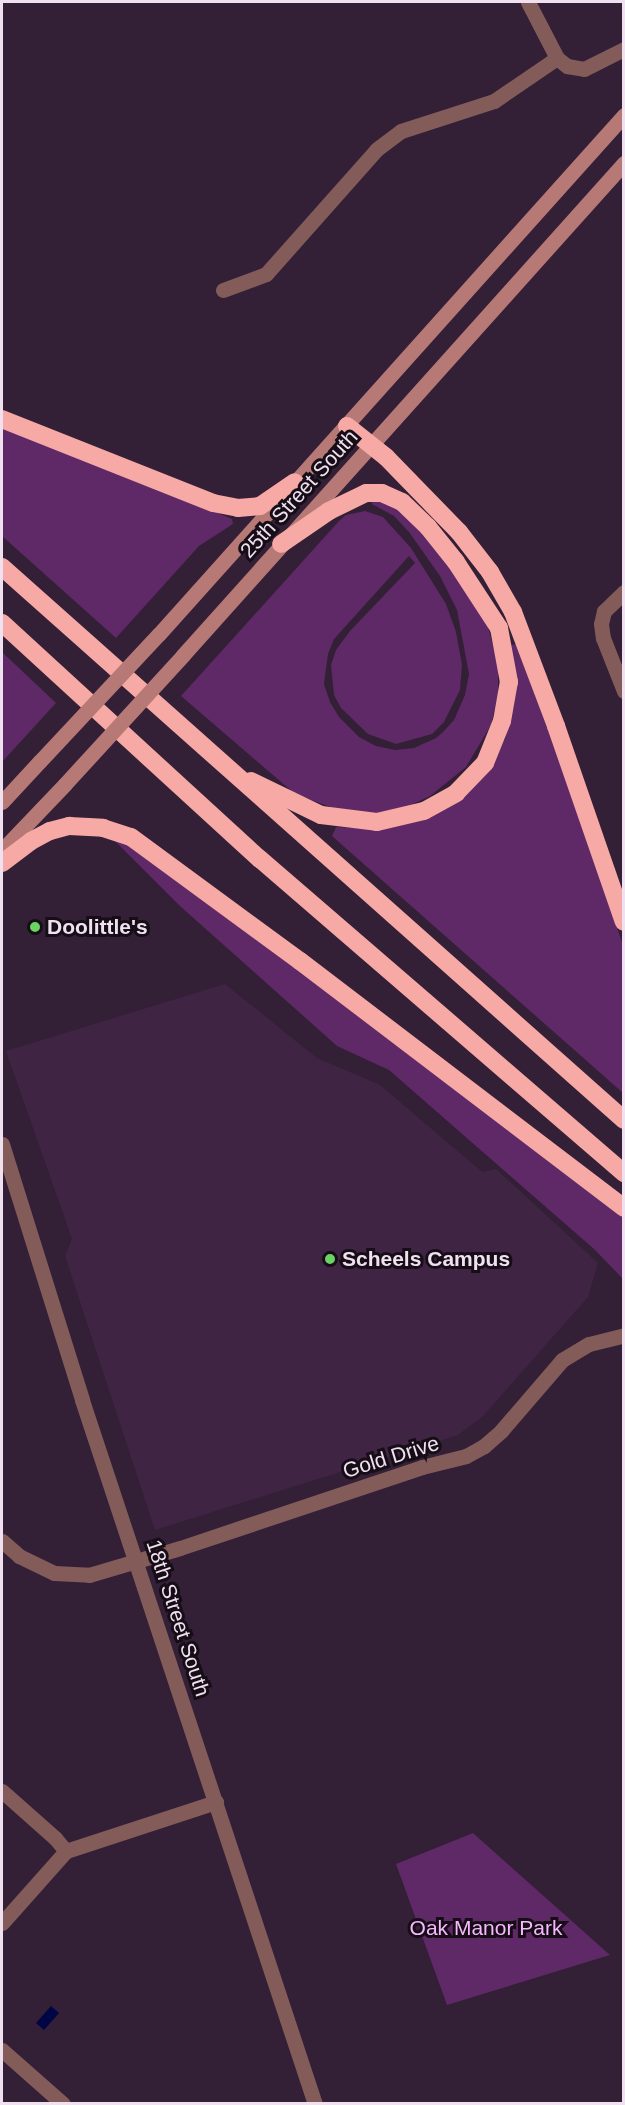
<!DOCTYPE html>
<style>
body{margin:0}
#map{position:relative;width:625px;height:2105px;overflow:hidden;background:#331f36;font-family:Arial,sans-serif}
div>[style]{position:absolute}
.built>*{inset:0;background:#3f2543}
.green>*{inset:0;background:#5e2966}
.water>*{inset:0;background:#000545}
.minor>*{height:15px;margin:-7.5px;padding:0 7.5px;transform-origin:7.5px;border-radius:7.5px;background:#835c5a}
.tertiary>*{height:15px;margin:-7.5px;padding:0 7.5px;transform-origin:7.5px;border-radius:7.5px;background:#835c5a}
.secondary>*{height:15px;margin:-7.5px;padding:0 7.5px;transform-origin:7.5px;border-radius:7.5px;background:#b77976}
.motorway>*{height:18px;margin:-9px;padding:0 9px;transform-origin:9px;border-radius:9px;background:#f7a9a5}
.secondary-bridge>*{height:15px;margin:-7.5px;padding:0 7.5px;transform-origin:7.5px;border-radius:7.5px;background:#b77976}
.dots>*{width:16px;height:16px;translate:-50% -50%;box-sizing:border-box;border:3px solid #160d17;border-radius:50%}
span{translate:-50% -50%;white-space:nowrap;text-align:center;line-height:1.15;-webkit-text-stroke:6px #160d17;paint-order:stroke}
.street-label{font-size:21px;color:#efe1f0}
.poi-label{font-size:21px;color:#efe1f0;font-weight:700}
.left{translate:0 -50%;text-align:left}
.park-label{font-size:21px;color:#f6b8ff}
.frame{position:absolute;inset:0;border:3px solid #efe1f0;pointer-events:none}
</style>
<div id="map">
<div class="built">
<i style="clip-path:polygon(225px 984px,317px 1058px,380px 1085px,482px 1172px,496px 1169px,598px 1263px,588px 1297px,483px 1416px,458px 1435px,155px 1530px,65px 1256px,72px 1239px,6px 1051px)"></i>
</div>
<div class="green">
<i style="clip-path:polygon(2px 423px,232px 519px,233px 524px,199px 546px,116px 638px,2px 536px)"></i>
<i style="clip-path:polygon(373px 499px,394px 506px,436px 546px,487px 623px,498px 665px,498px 695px,491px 725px,466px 767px,430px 796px,409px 806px,377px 813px,341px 811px,295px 794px,181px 696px,339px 521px,346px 515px,365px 511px,383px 517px,411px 548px,446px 604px,456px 632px,462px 665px,460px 690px,444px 722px,432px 734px,396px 744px,368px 734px,341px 708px,334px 695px,331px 665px,336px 650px,350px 631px,415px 563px,409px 556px,334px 639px,328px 654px,324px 684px,330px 702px,339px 717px,359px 737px,376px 746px,395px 750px,414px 748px,436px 738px,443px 732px,454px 720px,465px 695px,469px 674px,457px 610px,440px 576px,409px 532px,394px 516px,372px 504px)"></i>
<i style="clip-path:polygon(518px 644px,623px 945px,623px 1093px,332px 836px,336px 827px,377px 829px,490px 764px,505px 739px,514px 705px,516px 678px,511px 645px)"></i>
<i style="clip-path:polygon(2px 652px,56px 703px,2px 762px)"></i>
<i style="clip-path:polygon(112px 838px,129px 841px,623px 1217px,623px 1279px,594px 1249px,389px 1070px,337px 1046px,180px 906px)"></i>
<i style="clip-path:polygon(473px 1833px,610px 1955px,447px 2005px,396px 1864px)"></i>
</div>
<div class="water">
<i style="clip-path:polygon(51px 2006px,59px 2013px,44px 2030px,36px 2023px)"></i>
</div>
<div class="minor">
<i style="left:528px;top:2px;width:63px;rotate:62.6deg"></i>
<i style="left:557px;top:58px;width:13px;rotate:39deg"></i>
<i style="left:567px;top:66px;width:17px;rotate:10deg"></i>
<i style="left:584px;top:69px;width:45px;rotate:-26.6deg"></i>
<i style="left:223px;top:290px;width:46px;rotate:-20.4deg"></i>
<i style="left:266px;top:274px;width:167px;rotate:-48.4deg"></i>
<i style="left:377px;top:149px;width:30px;rotate:-37deg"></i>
<i style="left:401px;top:131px;width:98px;rotate:-17.9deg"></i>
<i style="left:494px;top:101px;width:76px;rotate:-34.3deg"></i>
<i style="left:624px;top:592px;width:28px;rotate:136deg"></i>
<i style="left:604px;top:611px;width:13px;rotate:103deg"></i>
<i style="left:601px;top:624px;width:14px;rotate:82deg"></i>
<i style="left:603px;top:638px;width:57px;rotate:68.4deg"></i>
<i style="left:2px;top:1541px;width:23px;rotate:41deg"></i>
<i style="left:19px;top:1556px;width:39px;rotate:26deg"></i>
<i style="left:54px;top:1573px;width:35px;rotate:3deg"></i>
<i style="left:89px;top:1575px;width:95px;rotate:-16.5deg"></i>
<i style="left:180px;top:1548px;width:255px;rotate:-18.5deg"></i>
<i style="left:422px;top:1467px;width:45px;rotate:-14deg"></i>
<i style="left:466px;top:1456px;width:21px;rotate:-29deg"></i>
<i style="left:484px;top:1446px;width:23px;rotate:-41deg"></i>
<i style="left:501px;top:1431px;width:94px;rotate:-49.3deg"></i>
<i style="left:562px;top:1360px;width:31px;rotate:-31deg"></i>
<i style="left:589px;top:1344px;width:36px;rotate:-14deg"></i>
<i style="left:2px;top:1791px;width:71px;rotate:41.6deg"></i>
<i style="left:55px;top:1838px;width:17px;rotate:50deg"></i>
<i style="left:2px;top:1923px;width:96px;rotate:-48.4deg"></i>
<i style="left:66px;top:1851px;width:158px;rotate:-18.1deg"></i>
<i style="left:2px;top:2050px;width:81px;rotate:41.5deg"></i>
</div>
<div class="tertiary">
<i style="left:2px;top:1144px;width:268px;rotate:72.6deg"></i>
<i style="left:82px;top:1400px;width:742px;rotate:71.69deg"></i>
</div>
<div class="secondary">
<i style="left:159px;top:634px;width:697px;rotate:-48.14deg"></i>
<i style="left:183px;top:655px;width:661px;rotate:-48.13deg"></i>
<i style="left:2px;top:802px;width:56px;rotate:-47.2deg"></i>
<i style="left:2px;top:850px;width:91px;rotate:-46.3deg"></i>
</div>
<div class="motorway">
<i style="left:2px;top:419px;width:227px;rotate:21.7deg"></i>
<i style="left:213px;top:503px;width:25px;rotate:11deg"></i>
<i style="left:238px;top:508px;width:22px;rotate:-5deg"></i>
<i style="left:260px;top:506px;width:42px;rotate:-34.4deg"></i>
<i style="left:347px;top:426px;width:50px;rotate:38.5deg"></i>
<i style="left:386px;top:457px;width:105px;rotate:45.8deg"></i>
<i style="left:459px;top:532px;width:51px;rotate:52.2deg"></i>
<i style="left:490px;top:572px;width:46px;rotate:60.1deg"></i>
<i style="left:513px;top:612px;width:122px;rotate:69.3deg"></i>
<i style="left:556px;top:726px;width:207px;rotate:70.9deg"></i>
<i style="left:2px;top:567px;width:832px;rotate:41.64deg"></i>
<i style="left:2px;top:623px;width:350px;rotate:42.5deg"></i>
<i style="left:260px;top:859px;width:481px;rotate:40.8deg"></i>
<i style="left:251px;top:781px;width:78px;rotate:25.9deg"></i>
<i style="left:321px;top:815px;width:56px;rotate:7.1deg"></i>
<i style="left:377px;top:822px;width:48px;rotate:-13.2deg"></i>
<i style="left:424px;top:811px;width:37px;rotate:-29deg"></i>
<i style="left:456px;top:793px;width:42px;rotate:-46deg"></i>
<i style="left:485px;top:763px;width:45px;rotate:-68deg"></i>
<i style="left:502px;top:721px;width:40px;rotate:-80deg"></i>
<i style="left:509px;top:682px;width:55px;rotate:-100.5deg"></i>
<i style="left:499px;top:628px;width:79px;rotate:-123.1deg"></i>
<i style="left:456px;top:562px;width:45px;rotate:-128.7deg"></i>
<i style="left:428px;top:527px;width:36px;rotate:-136deg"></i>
<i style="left:402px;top:502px;width:22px;rotate:-156deg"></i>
<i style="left:382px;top:493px;width:16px;rotate:180deg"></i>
<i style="left:366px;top:493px;width:41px;rotate:154.1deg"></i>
<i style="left:329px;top:511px;width:58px;rotate:145.5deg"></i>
<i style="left:2px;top:863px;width:36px;rotate:-37deg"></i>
<i style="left:31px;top:841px;width:21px;rotate:-28deg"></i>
<i style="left:50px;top:831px;width:20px;rotate:-15deg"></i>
<i style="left:69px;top:826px;width:34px;rotate:3deg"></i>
<i style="left:103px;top:828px;width:29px;rotate:18deg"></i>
<i style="left:131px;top:837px;width:210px;rotate:36.3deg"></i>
<i style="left:300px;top:961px;width:407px;rotate:37.3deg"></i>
</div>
<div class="secondary-bridge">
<i style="left:40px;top:761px;width:174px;rotate:-46.9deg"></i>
<i style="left:65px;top:784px;width:175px;rotate:-47.5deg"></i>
</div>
<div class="dots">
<i style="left:35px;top:927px;background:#6bd363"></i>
<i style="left:330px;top:1259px;background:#6bd363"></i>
</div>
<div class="street-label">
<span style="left:299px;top:494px;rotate:-48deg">25th Street South</span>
<span style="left:391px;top:1457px;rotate:-17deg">Gold Drive</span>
<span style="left:178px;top:1618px;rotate:72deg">18th Street South</span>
</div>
<div class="poi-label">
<span class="left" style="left:47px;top:927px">Doolittle's</span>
<span class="left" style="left:342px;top:1259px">Scheels Campus</span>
</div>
<div class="park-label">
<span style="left:486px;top:1928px">Oak Manor Park</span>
</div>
<div class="frame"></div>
</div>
